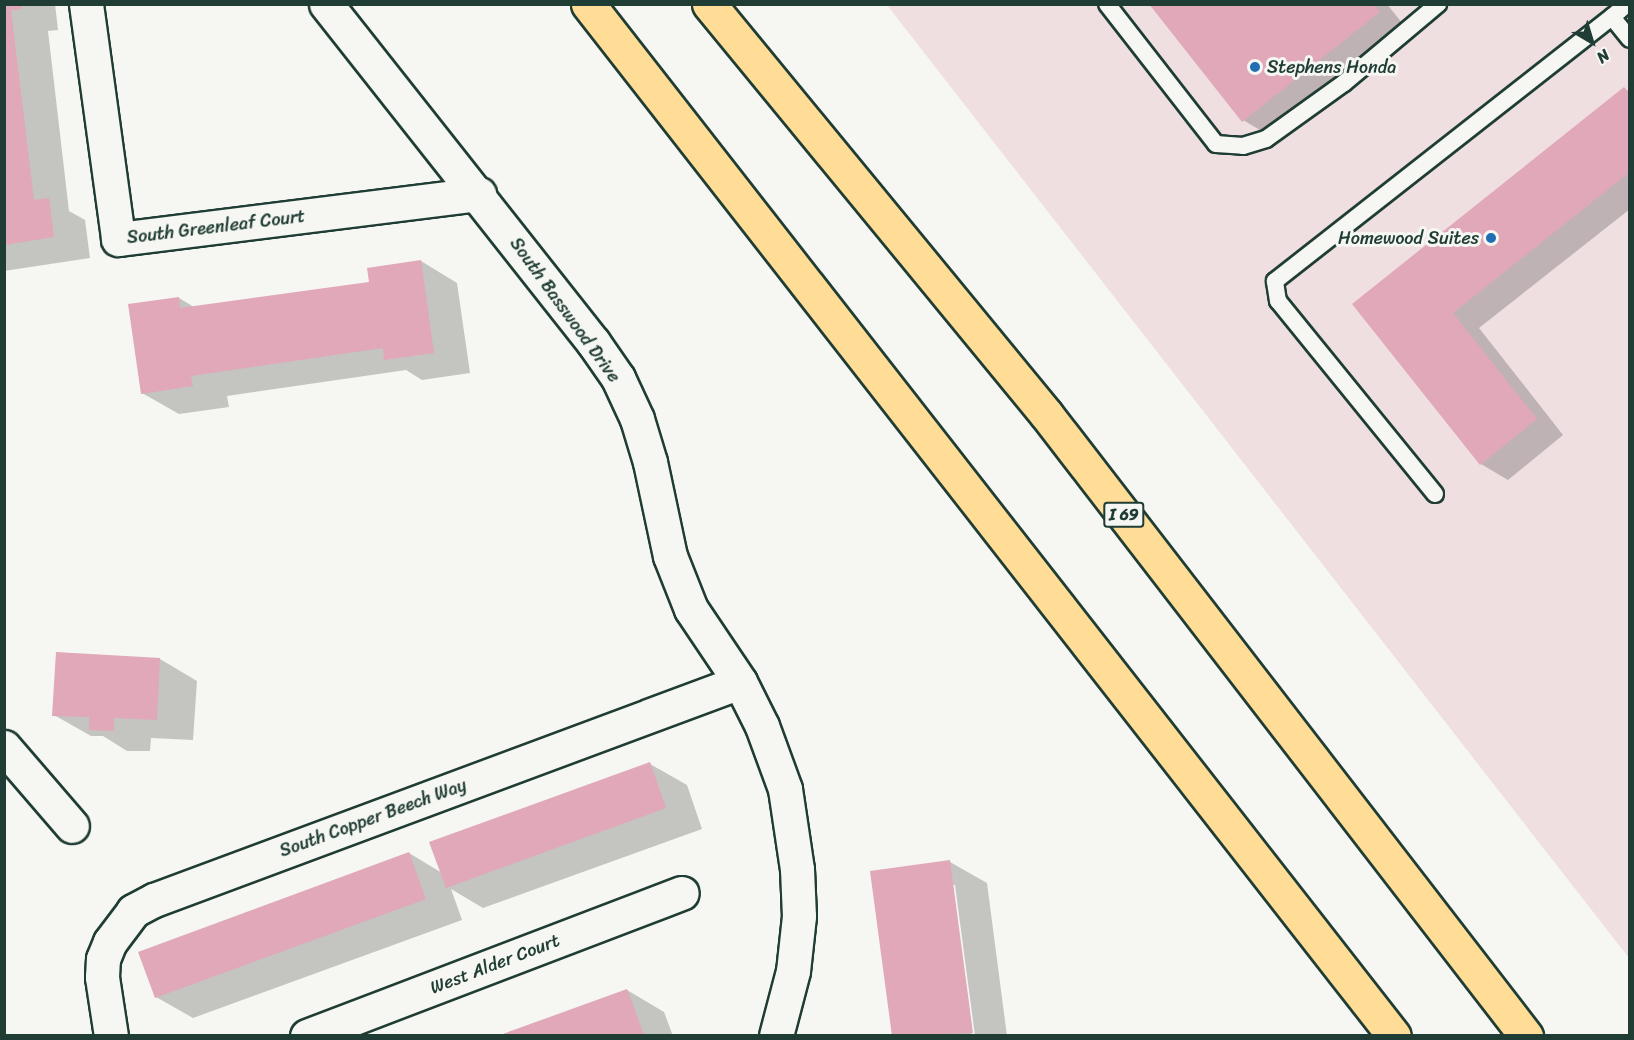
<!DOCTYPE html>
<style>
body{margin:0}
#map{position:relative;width:1634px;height:1040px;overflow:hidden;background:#f6f6f2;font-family:Sriracha,sans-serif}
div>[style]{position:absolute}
.built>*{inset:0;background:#efdfe1}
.shadow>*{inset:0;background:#0003}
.building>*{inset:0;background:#e0a8b8}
.roads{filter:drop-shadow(2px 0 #1f3d34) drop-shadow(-2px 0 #1f3d34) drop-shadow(0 2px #1f3d34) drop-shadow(0 -2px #1f3d34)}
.service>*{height:16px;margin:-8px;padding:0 8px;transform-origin:8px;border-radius:8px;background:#f6f6f2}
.minor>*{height:33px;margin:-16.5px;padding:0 16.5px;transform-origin:16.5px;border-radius:16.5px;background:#f6f6f2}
.motorway>*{height:33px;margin:-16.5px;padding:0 16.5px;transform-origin:16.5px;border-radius:16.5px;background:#ffdd96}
.dots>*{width:16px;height:16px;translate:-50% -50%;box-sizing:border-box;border:3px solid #f6f6f2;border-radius:50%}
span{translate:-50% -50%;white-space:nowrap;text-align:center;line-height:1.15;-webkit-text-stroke:6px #f6f6f2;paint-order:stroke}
.shield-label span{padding:2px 4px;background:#f6f6f2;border:2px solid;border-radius:4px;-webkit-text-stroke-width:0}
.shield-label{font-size:16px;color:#1f3d34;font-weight:700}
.poi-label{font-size:18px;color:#1f3d34}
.left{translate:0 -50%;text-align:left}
.right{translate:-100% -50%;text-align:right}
.street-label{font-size:18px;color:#1f3d34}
.frame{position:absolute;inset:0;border:6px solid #1f3d34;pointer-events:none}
.north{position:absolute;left:1562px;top:12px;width:60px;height:60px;-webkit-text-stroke:4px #f6f6f2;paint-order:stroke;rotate:142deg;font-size:16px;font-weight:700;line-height:24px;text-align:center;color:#1f3d34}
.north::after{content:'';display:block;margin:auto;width:21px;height:27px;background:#1f3d34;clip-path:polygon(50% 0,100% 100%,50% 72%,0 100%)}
</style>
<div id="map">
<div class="built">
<i style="clip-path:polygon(887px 5px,1629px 5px,1629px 958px)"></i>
</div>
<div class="shadow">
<i style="clip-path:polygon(4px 4px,55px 4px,58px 30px,48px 31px,69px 211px,85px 220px,90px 258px,4px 271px)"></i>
<i style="clip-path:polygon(1151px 4px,1387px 4px,1406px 28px,1270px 136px,1243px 120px)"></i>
<i style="clip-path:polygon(1624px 89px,1630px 92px,1630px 209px,1479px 328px,1563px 435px,1508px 480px,1481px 464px,1354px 304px)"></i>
<i style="clip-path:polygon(421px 261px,457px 283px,470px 373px,422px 380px,406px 370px,227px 396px,229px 407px,179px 414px,142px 393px,179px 298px,194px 307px,371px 284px)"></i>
<i style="clip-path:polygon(160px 659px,197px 681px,193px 740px,151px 738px,150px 751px,127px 751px,103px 736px,91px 736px,54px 715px)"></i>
<i style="clip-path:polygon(650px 764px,687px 785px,702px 829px,483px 908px,451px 889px,462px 920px,193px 1018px,156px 997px,409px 853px,442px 873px)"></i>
<i style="clip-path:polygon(950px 862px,987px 883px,1007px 1036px,975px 1036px,955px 885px,952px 885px,972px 1036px,894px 1036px)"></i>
<i style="clip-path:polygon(627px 990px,664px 1012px,673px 1036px,504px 1036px)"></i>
</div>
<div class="building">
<i style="clip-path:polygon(4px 4px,21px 4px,22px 9px,11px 10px,34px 200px,49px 198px,54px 237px,4px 245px)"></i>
<i style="clip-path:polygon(1149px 4px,1374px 4px,1380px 12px,1242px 122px)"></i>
<i style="clip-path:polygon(1624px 87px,1630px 94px,1630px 172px,1453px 313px,1537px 419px,1480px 465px,1352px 304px)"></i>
<i style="clip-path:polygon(421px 260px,434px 353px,384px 360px,383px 348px,191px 376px,193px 386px,141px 394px,128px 304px,179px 297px,180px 308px,369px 282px,367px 268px)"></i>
<i style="clip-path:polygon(56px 652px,160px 658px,157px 720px,114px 718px,114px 731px,89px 730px,89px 717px,52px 716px)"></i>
<i style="clip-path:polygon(650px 762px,666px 808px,446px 888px,429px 842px)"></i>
<i style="clip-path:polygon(409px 852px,426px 899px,155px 998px,138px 952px)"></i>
<i style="clip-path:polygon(950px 860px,973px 1033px,892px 1036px,870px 871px)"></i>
<i style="clip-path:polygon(627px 989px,644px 1035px,500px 1036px,500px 1035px)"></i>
</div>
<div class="roads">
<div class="service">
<i style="left:1107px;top:4px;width:177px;rotate:52.1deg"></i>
<i style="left:1216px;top:144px;width:27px;rotate:4deg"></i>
<i style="left:1243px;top:146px;width:24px;rotate:-17deg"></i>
<i style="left:1266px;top:139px;width:96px;rotate:-35.7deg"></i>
<i style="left:1344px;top:83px;width:123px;rotate:-40deg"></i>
<i style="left:1627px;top:4px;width:20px;rotate:139deg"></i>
<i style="left:1612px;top:17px;width:28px;rotate:51deg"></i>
<i style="left:1435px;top:494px;width:249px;rotate:-129.1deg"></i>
<i style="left:1278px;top:301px;width:20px;rotate:-99deg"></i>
<i style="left:1275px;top:281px;width:428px;rotate:-38.1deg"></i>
</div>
<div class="minor">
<i style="left:86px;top:4px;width:237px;rotate:82.2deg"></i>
<i style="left:118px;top:239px;width:364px;rotate:-7.1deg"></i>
<i style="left:326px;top:4px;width:431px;rotate:51.7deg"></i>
<i style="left:593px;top:342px;width:44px;rotate:55.2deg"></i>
<i style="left:618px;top:378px;width:45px;rotate:65.1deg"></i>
<i style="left:637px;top:419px;width:45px;rotate:73.2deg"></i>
<i style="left:650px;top:462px;width:96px;rotate:78deg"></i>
<i style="left:670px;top:556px;width:57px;rotate:68.4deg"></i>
<i style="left:691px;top:609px;width:88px;rotate:56.1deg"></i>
<i style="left:740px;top:682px;width:49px;rotate:63.4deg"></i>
<i style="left:762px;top:726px;width:67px;rotate:69.9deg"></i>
<i style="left:785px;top:789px;width:81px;rotate:81.5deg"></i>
<i style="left:797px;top:869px;width:47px;rotate:87.6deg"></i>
<i style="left:799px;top:916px;width:55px;rotate:96.2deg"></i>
<i style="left:793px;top:971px;width:67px;rotate:104.7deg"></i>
<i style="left:4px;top:747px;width:104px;rotate:49.3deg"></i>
<i style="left:111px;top:1036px;width:60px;rotate:-98.7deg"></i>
<i style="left:102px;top:977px;width:18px;rotate:-87deg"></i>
<i style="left:103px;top:959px;width:18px;rotate:-68deg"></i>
<i style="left:110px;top:942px;width:39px;rotate:-53deg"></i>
<i style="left:133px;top:911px;width:24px;rotate:-28deg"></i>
<i style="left:154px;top:900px;width:625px;rotate:-20.41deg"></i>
<i style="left:307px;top:1036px;width:401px;rotate:-20.9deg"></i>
</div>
<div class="motorway">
<i style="left:588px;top:4px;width:1309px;rotate:52.01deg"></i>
<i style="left:709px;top:4px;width:531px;rotate:50.58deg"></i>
<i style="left:1046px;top:414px;width:786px;rotate:52.34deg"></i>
</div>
</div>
<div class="dots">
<i style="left:1255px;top:67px;background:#1f6fb2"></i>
<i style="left:1491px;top:238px;background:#1f6fb2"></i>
</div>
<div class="shield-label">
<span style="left:1124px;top:515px">I 69</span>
</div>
<div class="poi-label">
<span class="left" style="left:1267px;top:67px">Stephens Honda</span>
<span class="right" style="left:1479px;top:238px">Homewood Suites</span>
</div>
<div class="street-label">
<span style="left:216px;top:227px;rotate:-7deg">South Greenleaf Court</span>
<span style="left:565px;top:310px;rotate:54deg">South Basswood Drive</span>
<span style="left:373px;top:818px;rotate:-20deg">South Copper Beech Way</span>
<span style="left:495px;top:964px;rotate:-21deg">West Alder Court</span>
</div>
<div class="frame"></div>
<div class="north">N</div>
</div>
